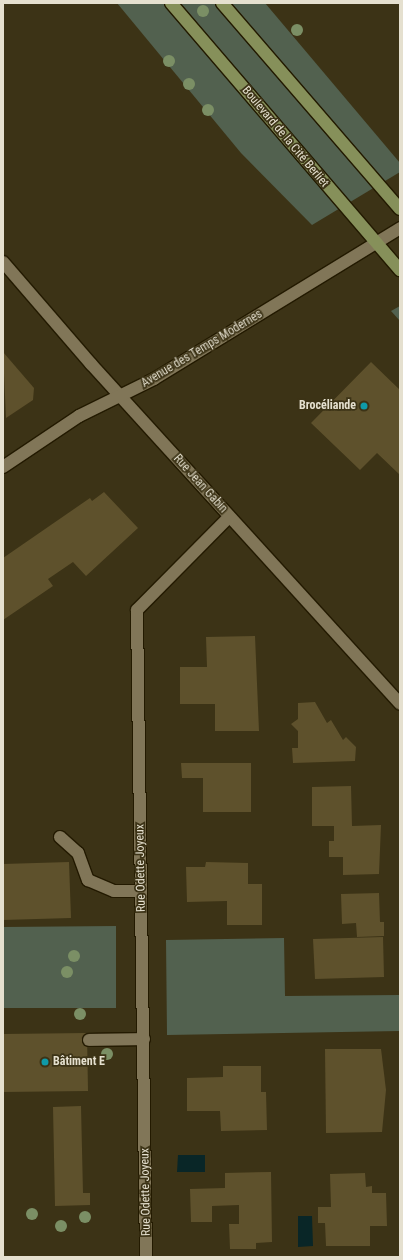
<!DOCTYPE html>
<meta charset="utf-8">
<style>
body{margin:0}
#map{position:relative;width:403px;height:1260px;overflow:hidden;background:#3c3316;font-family:"Roboto Condensed",sans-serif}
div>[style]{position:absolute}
.green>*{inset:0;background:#52614f}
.water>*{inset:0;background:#092627}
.building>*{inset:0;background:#5e512c}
.roads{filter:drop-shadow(1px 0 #231a00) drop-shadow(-1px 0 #231a00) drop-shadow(0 1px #231a00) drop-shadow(0 -1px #231a00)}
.lane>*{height:12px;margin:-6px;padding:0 6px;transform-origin:6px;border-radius:6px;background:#817658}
.street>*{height:12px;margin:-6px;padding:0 6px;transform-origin:6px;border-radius:6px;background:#817658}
.primary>*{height:12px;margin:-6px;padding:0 6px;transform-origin:6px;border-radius:6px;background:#86905a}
.trees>*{width:12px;height:12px;margin:-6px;border-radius:50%;background:#7b8f65}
.dots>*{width:11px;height:11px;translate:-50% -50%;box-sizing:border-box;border:2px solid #3c3316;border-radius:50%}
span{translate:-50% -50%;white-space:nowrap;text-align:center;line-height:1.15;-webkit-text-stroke:3.5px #3c3316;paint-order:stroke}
.street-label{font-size:12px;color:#e5e0cf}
.poi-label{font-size:12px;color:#e5e0cf;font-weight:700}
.right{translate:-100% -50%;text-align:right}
.left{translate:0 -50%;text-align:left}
.frame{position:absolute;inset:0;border:4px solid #e5e0cf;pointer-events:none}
</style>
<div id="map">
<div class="green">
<i style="clip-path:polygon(117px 3px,265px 3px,400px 163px,400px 172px,312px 225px,241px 153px)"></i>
<i style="clip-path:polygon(400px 306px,400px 321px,391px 311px)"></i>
<i style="clip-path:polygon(116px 926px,116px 1008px,3px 1008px,3px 927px)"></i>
<i style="clip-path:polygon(284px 938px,285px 996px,400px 995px,400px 1031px,167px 1035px,166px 940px)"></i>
</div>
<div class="water">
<i style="clip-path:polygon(178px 1155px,205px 1155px,205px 1172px,177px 1172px)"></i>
<i style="clip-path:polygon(298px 1216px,312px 1216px,313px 1246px,298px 1247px)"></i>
</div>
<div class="building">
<i style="clip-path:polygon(3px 352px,34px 388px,33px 400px,6px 418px)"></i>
<i style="clip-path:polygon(371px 362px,400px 390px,400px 475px,377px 453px,360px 470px,311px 423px)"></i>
<i style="clip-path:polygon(104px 492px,138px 528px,86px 576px,73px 562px,48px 579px,53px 586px,3px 620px,3px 558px,90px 498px,92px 501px)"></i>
<i style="clip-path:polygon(255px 636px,259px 731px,215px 731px,215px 704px,180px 704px,180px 667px,207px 667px,206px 637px)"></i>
<i style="clip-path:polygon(315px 702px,327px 723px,331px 720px,343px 740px,346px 737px,356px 747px,355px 761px,293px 763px,292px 748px,298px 748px,298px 731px,291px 724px,298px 719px,298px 703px)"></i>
<i style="clip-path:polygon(181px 763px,251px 763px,251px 812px,203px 812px,203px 778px,182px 778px)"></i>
<i style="clip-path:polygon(351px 786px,352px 826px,381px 825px,379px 874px,343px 875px,343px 857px,329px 857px,329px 841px,334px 841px,334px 826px,312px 826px,312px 787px)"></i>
<i style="clip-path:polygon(69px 862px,71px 918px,3px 920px,3px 864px)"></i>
<i style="clip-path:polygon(206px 862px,248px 863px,248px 884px,262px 884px,262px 925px,227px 925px,227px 901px,187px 902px,186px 867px,205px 867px)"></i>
<i style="clip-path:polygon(379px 893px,380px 922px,384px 922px,384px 936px,357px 937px,356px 923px,342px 924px,341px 894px)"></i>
<i style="clip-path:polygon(383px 937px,384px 977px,315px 979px,313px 939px)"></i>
<i style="clip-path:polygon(87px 1033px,88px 1091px,3px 1092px,3px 1034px)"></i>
<i style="clip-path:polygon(325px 1049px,381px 1049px,386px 1090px,382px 1132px,326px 1133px)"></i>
<i style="clip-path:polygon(223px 1066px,261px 1066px,261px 1092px,266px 1092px,267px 1130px,221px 1131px,220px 1111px,187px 1111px,187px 1078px,223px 1077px)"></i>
<i style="clip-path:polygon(81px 1106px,83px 1193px,90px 1193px,90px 1205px,55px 1206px,53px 1107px)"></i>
<i style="clip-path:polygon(271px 1172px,272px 1242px,256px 1243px,256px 1249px,230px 1249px,229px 1224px,239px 1224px,239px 1205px,212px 1206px,212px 1222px,191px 1222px,190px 1189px,225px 1188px,225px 1173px)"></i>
<i style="clip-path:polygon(365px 1173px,366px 1187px,372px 1186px,372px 1193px,386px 1193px,387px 1226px,370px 1226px,370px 1246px,326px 1246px,325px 1223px,318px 1223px,318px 1207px,331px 1207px,330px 1174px)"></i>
</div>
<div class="roads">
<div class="lane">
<i style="left:60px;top:837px;width:24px;rotate:42deg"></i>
<i style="left:78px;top:853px;width:29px;rotate:70deg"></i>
<i style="left:88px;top:880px;width:28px;rotate:23deg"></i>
<i style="left:114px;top:891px;width:27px"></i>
<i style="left:89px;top:1040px;width:55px;rotate:-1deg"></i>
</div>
<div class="street">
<i style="left:3px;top:262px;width:135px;rotate:49.2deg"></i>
<i style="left:91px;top:364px;width:459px;rotate:47.7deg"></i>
<i style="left:3px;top:467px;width:92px;rotate:-33.9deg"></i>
<i style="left:79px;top:416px;width:84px;rotate:-26.3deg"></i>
<i style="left:154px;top:379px;width:289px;rotate:-31.5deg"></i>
<i style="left:146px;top:1257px;width:647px;rotate:-90.8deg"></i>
<i style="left:137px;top:610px;width:131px;rotate:-45.3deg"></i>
</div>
<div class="primary">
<i style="left:171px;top:3px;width:352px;rotate:49.4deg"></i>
<i style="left:222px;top:3px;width:272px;rotate:49.2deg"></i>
</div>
</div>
<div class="trees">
<i style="left:203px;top:11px"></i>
<i style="left:297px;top:30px"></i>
<i style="left:169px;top:61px"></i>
<i style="left:189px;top:84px"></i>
<i style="left:208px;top:110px"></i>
<i style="left:74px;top:956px"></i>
<i style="left:67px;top:972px"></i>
<i style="left:80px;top:1014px"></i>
<i style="left:107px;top:1054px"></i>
<i style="left:32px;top:1214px"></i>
<i style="left:85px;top:1217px"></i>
<i style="left:61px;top:1226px"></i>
</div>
<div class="dots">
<i style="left:364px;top:406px;background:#0f9aa8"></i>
<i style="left:45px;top:1062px;background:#0f9aa8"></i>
</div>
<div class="street-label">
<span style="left:285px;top:137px;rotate:50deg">Boulevard de la Cité Berliet</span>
<span style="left:202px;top:349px;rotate:-31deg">Avenue des Temps Modernes</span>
<span style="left:200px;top:484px;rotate:48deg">Rue Jean Gabin</span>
<span style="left:141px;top:868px;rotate:-91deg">Rue Odette Joyeux</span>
<span style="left:146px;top:1192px;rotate:-91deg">Rue Odette Joyeux</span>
</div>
<div class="poi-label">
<span class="right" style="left:356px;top:406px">Brocéliande</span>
<span class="left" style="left:53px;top:1062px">Bâtiment E</span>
</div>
<div class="frame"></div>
</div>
